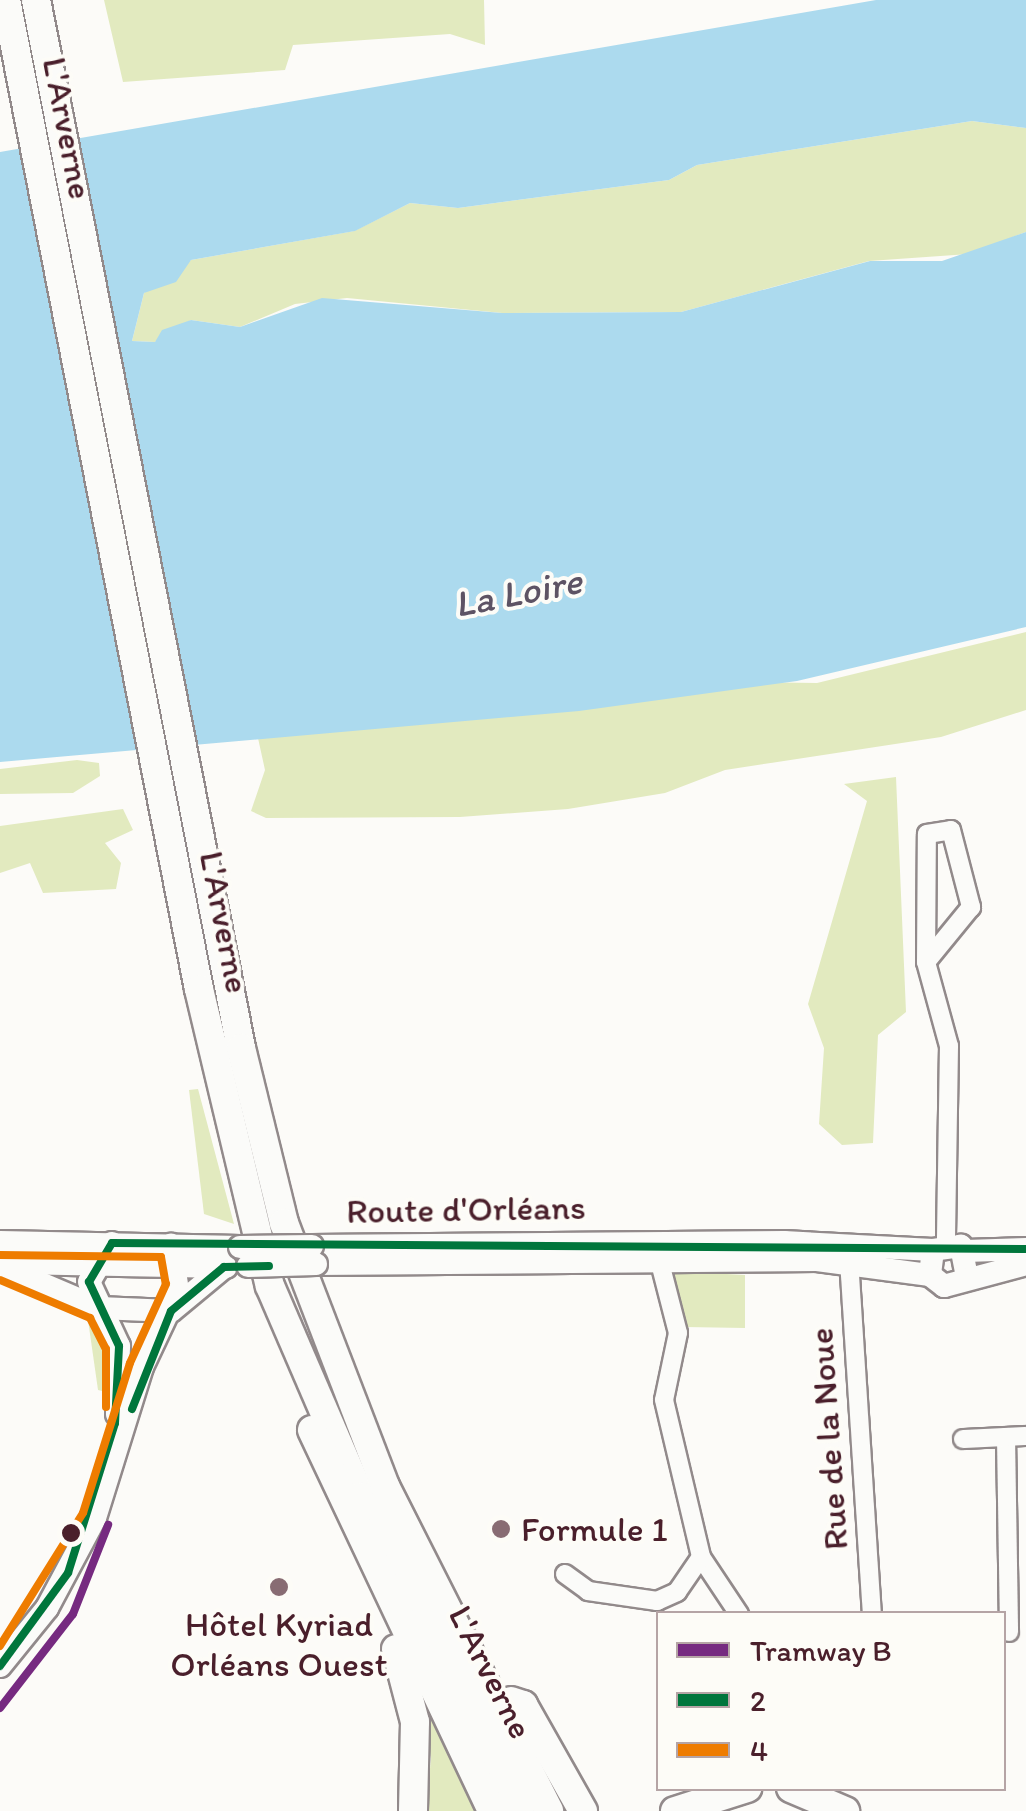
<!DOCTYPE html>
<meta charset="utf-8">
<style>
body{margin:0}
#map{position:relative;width:1026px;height:1811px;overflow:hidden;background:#fcfbf8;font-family:Itim,sans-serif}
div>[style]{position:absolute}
.green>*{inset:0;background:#e2eabf}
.water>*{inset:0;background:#acdaee}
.roads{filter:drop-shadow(2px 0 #928a8b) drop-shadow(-2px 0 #928a8b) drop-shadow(0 2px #928a8b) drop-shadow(0 -2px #928a8b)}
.minor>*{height:18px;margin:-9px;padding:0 9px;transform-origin:9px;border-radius:9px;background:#fbfbf9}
.major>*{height:22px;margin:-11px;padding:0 11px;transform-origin:11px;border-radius:11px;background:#fbfbf9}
.highway>*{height:28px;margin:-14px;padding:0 14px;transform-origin:14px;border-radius:14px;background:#fbfbf9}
.bridges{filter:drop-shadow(2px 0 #928a8b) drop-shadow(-2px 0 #928a8b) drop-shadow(0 2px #928a8b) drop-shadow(0 -2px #928a8b)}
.major-bridge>*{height:22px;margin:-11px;padding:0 11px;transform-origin:11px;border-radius:11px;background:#fbfbf9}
.bus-1>*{height:8px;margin:-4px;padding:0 4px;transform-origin:4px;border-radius:4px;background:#00763c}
.bus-2>*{height:8px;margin:-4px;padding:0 4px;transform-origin:4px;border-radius:4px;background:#ee7c00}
.tram-1>*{height:8px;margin:-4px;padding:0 4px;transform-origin:4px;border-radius:4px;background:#762a80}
.dots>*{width:28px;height:28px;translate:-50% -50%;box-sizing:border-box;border:5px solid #fdfcf7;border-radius:50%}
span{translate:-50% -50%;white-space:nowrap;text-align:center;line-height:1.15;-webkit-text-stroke:8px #fdfcf7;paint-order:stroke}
.street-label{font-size:35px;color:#4a1f2b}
.poi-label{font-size:35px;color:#4a1f2b}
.left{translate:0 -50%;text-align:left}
.water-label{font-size:38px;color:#5d5364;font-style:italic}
.legend{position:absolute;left:656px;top:1611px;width:350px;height:180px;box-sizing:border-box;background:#fdfcf7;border:2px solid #b5a4a5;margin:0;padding:12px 18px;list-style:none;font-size:30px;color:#4a1f2b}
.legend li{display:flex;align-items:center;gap:20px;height:50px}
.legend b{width:50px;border:2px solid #b5a4a5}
</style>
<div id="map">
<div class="green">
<i style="clip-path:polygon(104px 0,484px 0,485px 45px,450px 34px,293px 45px,285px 70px,123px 82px)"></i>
<i style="clip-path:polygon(972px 121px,1026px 128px,1026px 232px,969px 254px,869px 261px,681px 312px,502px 313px,347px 298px,295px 304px,240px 327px,191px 320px,155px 342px,132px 341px,144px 293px,191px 260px,354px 231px,410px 203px,458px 208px,669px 180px,697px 165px)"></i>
<i style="clip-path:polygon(1026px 632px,1026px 710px,941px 737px,725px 770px,665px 793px,568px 809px,460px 817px,266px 818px,251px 811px,265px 770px,256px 729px,738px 682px,817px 683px)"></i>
<i style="clip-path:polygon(77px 760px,99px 763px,100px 776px,73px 793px,0 794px,0 769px)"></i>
<i style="clip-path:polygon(896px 777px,906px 1012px,878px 1035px,873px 1143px,842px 1145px,819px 1124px,824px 1048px,808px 1004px,867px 801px,844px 784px)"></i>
<i style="clip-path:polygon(123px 809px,133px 830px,105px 843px,121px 863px,116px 889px,43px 893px,30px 863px,0 873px,0 826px)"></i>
<i style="clip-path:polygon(198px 1089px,234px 1224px,204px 1214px,189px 1090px)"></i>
<i style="clip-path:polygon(671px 1271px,745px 1275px,745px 1328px,685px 1327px)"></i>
<i style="clip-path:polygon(88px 1320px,112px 1350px,110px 1393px,98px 1390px)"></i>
<i style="clip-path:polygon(417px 1681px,503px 1811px,426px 1811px,431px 1758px)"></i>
</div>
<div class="water">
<i style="clip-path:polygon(876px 0,1026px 0,1026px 128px,972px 121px,697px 165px,669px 180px,458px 208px,410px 203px,355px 231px,191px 260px,176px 282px,144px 293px,132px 341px,155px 342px,162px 330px,191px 320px,240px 327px,322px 298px,502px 313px,681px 312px,870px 261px,942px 261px,1026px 232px,1026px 627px,797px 681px,579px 711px,0 762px,0 152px)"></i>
</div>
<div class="roads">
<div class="minor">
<i style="left:926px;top:962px;width:128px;rotate:-89.6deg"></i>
<i style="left:927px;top:834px;width:24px;rotate:-9deg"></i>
<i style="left:951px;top:830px;width:80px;rotate:75.4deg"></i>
<i style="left:971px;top:907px;width:71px;rotate:129.3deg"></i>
<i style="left:926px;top:962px;width:87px;rotate:74.7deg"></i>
<i style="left:949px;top:1046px;width:197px;rotate:90.9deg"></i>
<i style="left:659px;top:1259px;width:76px;rotate:75.6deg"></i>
<i style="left:678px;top:1333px;width:68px;rotate:101.8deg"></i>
<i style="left:664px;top:1400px;width:161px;rotate:76.7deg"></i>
<i style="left:849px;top:1260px;width:355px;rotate:86.3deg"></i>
<i style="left:1006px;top:1437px;width:195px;rotate:89.1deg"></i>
<i style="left:963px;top:1439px;width:63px;rotate:-2.7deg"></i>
<i style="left:701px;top:1557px;width:69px;rotate:56.3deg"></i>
<i style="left:565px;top:1574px;width:29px;rotate:36deg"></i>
<i style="left:588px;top:1591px;width:70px;rotate:8.2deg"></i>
<i style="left:657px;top:1601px;width:22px;rotate:-24deg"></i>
<i style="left:677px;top:1592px;width:42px;rotate:-55.6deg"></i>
</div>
<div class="major">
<i style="left:0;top:1242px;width:240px;rotate:1.2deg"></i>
<i style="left:112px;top:1243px;width:45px;rotate:120.5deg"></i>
<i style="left:89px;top:1282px;width:71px;rotate:64.9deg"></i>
<i style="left:119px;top:1346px;width:68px;rotate:91.7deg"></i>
<i style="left:312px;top:1246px;width:472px;rotate:-0.5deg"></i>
<i style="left:784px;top:1242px;width:149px;rotate:3.1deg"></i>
<i style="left:966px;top:1251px;width:60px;rotate:-1.9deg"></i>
<i style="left:13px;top:1263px;width:213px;rotate:1.1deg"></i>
<i style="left:316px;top:1264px;width:501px;rotate:-0.46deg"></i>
<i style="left:817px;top:1260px;width:114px;rotate:7.6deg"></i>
<i style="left:0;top:1266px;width:108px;rotate:23deg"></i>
<i style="left:99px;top:1308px;width:72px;rotate:2.4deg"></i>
<i style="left:171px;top:1311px;width:69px;rotate:-39.7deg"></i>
<i style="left:967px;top:1277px;width:32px;rotate:-101deg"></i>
<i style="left:961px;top:1246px;width:28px;rotate:172deg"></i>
<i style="left:933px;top:1250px;width:25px;rotate:97deg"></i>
<i style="left:930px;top:1275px;width:18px;rotate:38deg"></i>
<i style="left:944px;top:1286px;width:85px;rotate:-15deg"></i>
<i style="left:0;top:1666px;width:75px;rotate:-51deg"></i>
<i style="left:47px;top:1608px;width:102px;rotate:-61.9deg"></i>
<i style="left:95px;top:1518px;width:158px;rotate:-72.7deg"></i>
<i style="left:142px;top:1367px;width:84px;rotate:-64.7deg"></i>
<i style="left:178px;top:1291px;width:47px;rotate:-98.7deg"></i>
</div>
<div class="highway">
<i style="left:6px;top:0;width:1008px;rotate:78.96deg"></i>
<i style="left:199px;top:989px;width:305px;rotate:76.6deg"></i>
<i style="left:270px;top:1286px;width:230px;rotate:66.7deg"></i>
<i style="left:361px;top:1497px;width:352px;rotate:63.1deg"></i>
<i style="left:36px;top:0;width:1068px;rotate:78.93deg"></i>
<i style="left:241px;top:1048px;width:180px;rotate:76.2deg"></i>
<i style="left:284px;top:1223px;width:282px;rotate:69deg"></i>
<i style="left:385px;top:1486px;width:364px;rotate:63.2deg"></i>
<i style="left:312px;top:1430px;width:421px;rotate:64.7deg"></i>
<i style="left:396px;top:1649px;width:75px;rotate:75.4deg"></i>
<i style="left:415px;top:1722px;width:89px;rotate:91.3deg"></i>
<i style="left:511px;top:1701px;width:13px;rotate:18deg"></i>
<i style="left:523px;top:1705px;width:122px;rotate:60.5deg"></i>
<i style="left:791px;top:1788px;width:59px;rotate:23.1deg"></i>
<i style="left:675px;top:1811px;width:76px;rotate:-17.7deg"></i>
</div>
</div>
<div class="bridges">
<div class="major-bridge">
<i style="left:240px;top:1247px;width:72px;rotate:-0.8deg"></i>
<i style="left:248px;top:1266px;width:68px;rotate:-1.7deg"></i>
</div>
</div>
<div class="bus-1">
<i style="left:132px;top:1409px;width:105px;rotate:-68.3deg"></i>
<i style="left:171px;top:1311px;width:69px;rotate:-39.7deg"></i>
<i style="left:224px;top:1267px;width:45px;rotate:-1.3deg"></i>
<i style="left:0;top:1666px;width:115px;rotate:-53.8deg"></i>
<i style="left:68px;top:1573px;width:157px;rotate:-72.6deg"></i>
<i style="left:115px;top:1423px;width:77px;rotate:-87deg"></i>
<i style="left:119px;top:1346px;width:71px;rotate:-115.1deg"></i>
<i style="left:89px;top:1282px;width:45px;rotate:-59.5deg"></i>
<i style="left:112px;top:1243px;width:914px;rotate:0.38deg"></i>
</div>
<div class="bus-2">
<i style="left:0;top:1255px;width:161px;rotate:0.7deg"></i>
<i style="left:161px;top:1257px;width:27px;rotate:80deg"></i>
<i style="left:166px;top:1284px;width:87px;rotate:114.5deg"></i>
<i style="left:130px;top:1363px;width:157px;rotate:107.4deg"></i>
<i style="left:83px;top:1513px;width:157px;rotate:122deg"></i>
<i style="left:0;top:1280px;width:98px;rotate:22.9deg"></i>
<i style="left:90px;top:1318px;width:35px;rotate:63deg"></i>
<i style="left:106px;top:1349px;width:58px;rotate:90deg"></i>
</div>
<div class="tram-1">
<i style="left:0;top:1708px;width:119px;rotate:-52.2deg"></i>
<i style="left:73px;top:1614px;width:96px;rotate:-68.5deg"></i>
</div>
<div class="dots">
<i style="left:501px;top:1529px;background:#886c73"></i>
<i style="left:71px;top:1533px;background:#4a1f2b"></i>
<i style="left:279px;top:1587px;background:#886c73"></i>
</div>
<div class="street-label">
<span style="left:68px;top:128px;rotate:79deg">L'Arverne</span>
<span style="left:225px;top:922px;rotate:79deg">L'Arverne</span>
<span style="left:466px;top:1209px;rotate:-1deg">Route d'Orléans</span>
<span style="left:828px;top:1439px;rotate:-94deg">Rue de la Noue</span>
<span style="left:491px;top:1672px;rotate:63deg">L'Arverne</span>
</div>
<div class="poi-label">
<span class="left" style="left:521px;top:1529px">Formule 1</span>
<span style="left:279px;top:1644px">Hôtel Kyriad<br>Orléans Ouest</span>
</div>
<div class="water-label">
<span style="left:518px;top:593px;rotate:-11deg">La Loire</span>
</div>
<ul class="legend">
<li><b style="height:12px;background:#762a80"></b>Tramway B</li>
<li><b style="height:12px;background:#00763c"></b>2</li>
<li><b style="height:12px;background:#ee7c00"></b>4</li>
</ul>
</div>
